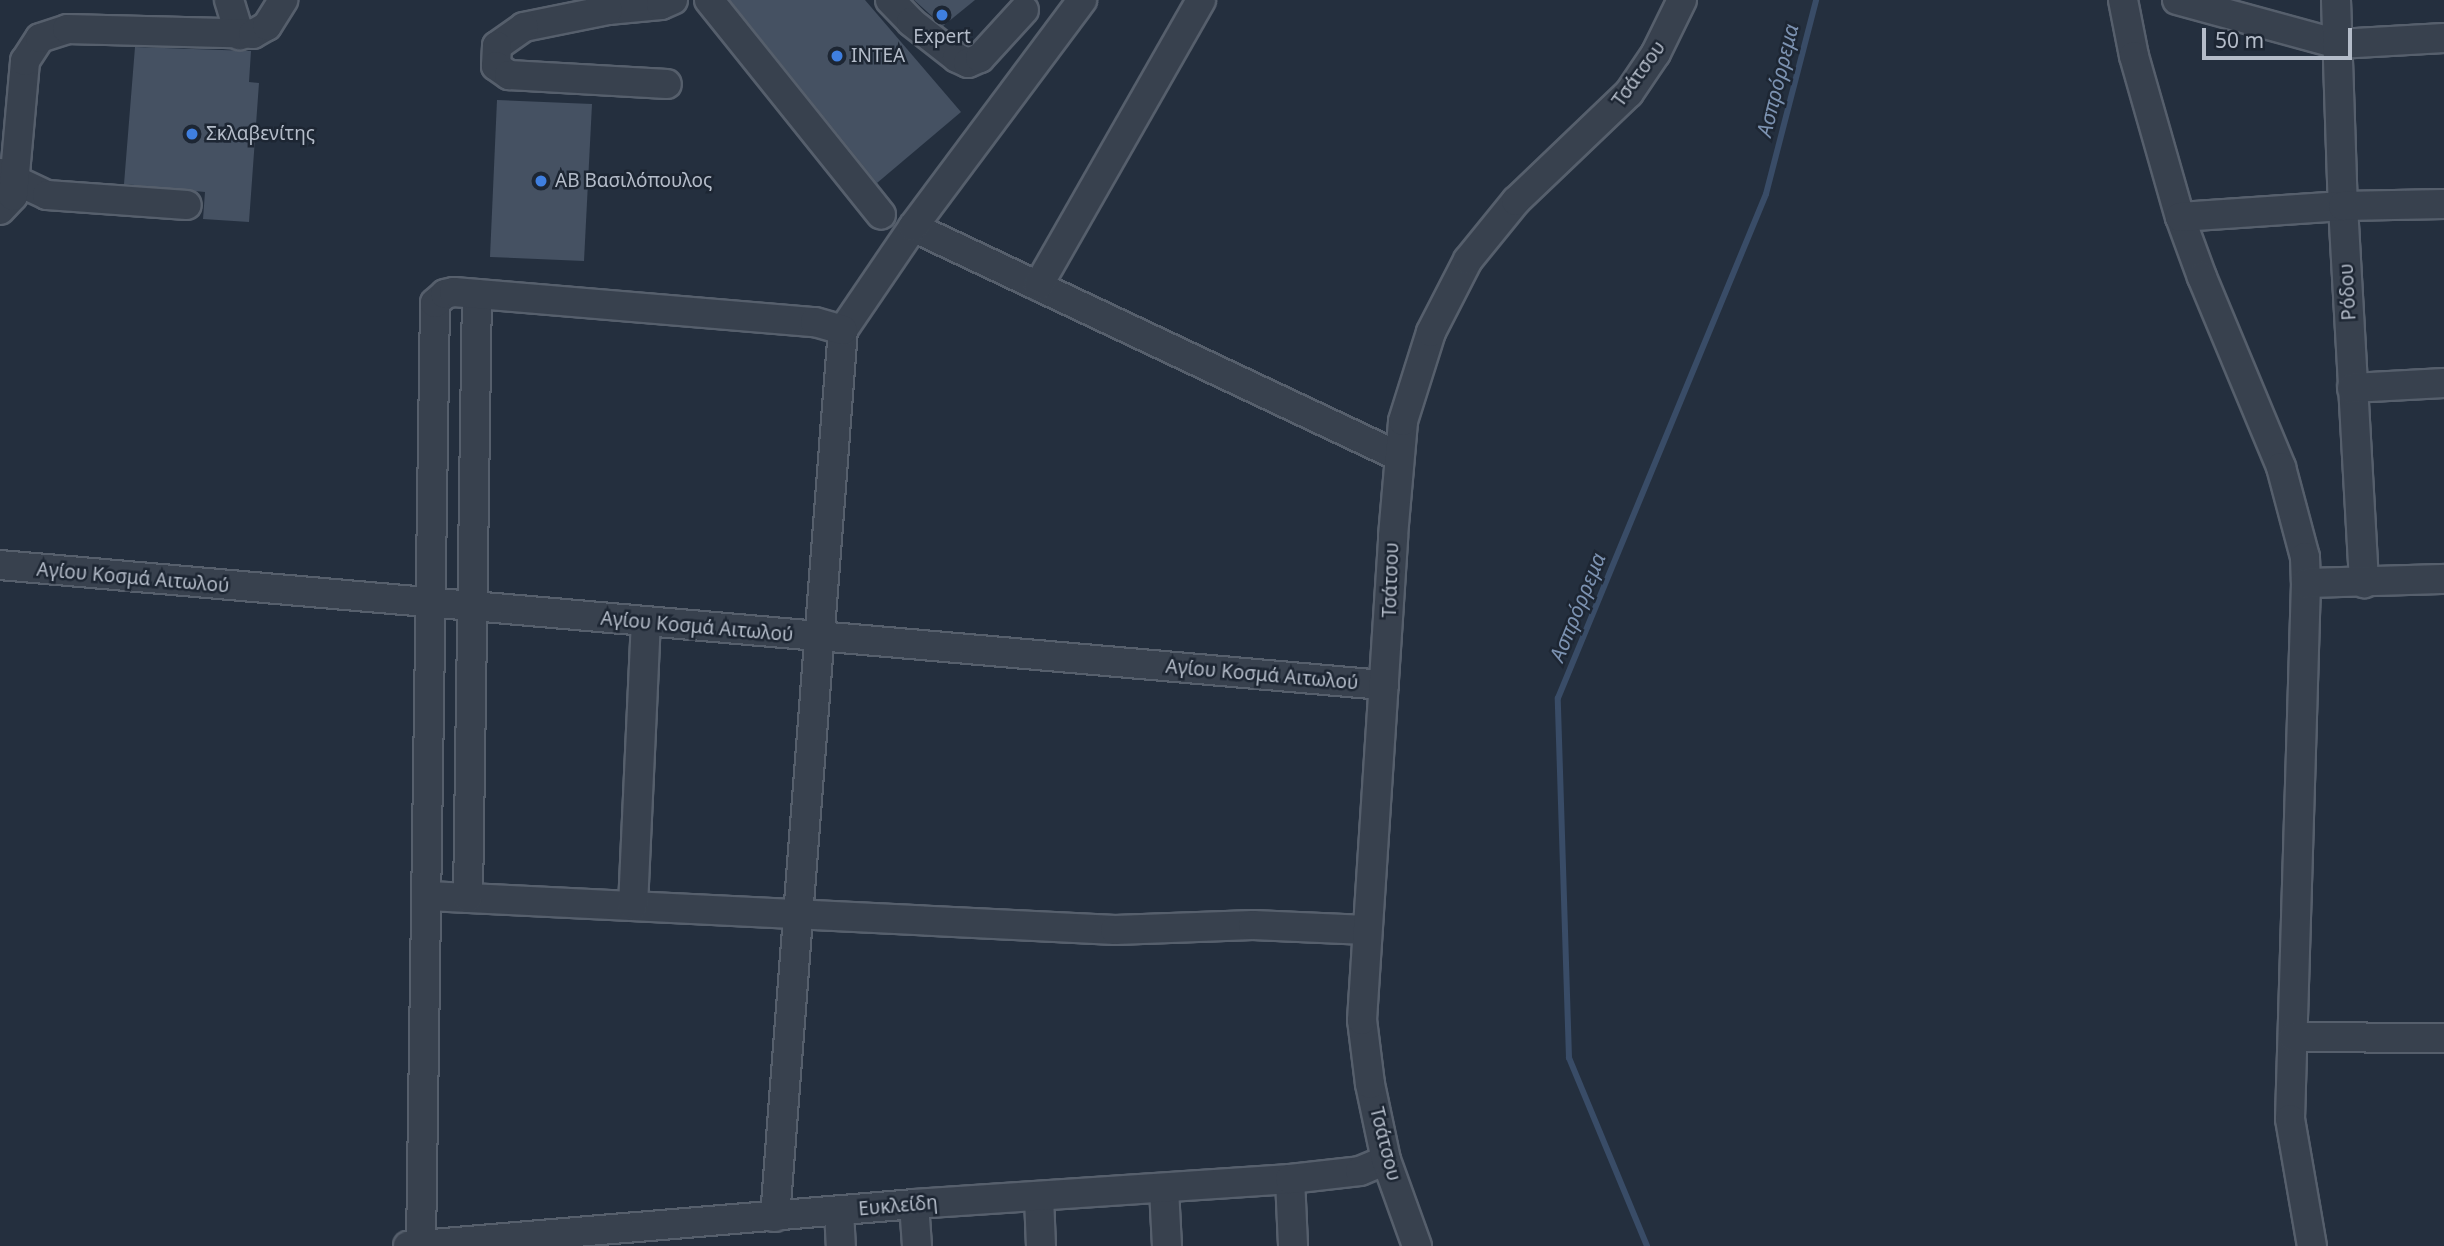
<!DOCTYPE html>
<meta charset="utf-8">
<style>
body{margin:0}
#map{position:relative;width:2444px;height:1246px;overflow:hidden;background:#242f3e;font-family:"Noto Sans",sans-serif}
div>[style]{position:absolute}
.stream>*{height:6px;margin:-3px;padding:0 3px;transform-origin:3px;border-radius:3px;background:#394c67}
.building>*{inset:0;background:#455162}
.roads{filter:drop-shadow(2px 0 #565f6c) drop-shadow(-2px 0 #565f6c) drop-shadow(0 2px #565f6c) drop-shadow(0 -2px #565f6c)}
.minor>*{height:28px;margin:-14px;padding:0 14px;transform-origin:14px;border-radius:14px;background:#38414e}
.dots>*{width:19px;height:19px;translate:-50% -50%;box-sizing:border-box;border:4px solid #1d2633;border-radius:50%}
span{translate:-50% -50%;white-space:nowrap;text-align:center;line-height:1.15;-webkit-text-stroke:5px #1d2633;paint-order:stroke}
.poi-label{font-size:19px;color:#b4bcc9}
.left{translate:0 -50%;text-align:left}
.street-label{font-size:19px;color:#b4bcc9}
.water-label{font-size:21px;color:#7c92b1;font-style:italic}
.scale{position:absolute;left:2202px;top:28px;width:150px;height:32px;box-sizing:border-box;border:4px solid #b4bcc9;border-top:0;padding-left:9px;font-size:21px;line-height:24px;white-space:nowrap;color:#b4bcc9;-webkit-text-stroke:5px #1d2633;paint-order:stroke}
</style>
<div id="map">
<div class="stream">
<i style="left:1647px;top:1246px;width:204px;rotate:-112.5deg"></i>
<i style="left:1569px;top:1058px;width:360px;rotate:-91.8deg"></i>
<i style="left:1558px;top:698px;width:545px;rotate:-67.57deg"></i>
<i style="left:1766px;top:194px;width:200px;rotate:-75.5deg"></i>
</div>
<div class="building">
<i style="clip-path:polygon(730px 0,865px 0,961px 112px,877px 183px)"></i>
<i style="clip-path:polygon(914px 0,975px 0,943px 26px)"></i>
<i style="clip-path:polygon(135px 47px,251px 51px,249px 82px,259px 83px,249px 222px,203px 219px,205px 192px,124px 184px)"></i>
<i style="clip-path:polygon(497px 100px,592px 104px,584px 261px,490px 257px)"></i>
</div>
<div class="roads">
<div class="minor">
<i style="left:229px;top:0;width:37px;rotate:73deg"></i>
<i style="left:603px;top:0;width:11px;rotate:63deg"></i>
<i style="left:608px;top:10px;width:53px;rotate:-5.4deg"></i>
<i style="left:661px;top:5px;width:13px;rotate:-23deg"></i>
<i style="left:709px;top:0;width:275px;rotate:51.3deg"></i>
<i style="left:890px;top:0;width:30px;rotate:46deg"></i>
<i style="left:911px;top:22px;width:58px;rotate:38deg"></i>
<i style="left:957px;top:58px;width:12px;rotate:24deg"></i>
<i style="left:968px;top:63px;width:13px;rotate:-23deg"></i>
<i style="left:980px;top:58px;width:65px;rotate:-47.5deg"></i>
<i style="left:2123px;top:0;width:57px;rotate:78.9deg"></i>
<i style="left:2134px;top:56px;width:167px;rotate:74.1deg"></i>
<i style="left:2180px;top:217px;width:64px;rotate:69.9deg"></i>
<i style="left:2202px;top:277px;width:206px;rotate:67.4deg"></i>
<i style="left:2281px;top:467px;width:93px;rotate:75.1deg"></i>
<i style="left:2305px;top:557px;width:26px;rotate:88deg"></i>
<i style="left:2306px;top:583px;width:536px;rotate:91.71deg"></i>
<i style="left:2290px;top:1119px;width:129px;rotate:80.2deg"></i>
<i style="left:2177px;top:0;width:167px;rotate:15.3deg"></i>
<i style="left:2338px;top:44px;width:106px;rotate:-3.2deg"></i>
<i style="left:2336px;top:0;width:206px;rotate:88.1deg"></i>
<i style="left:2343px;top:206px;width:378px;rotate:86.8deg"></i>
<i style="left:608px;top:10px;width:86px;rotate:168.6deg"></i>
<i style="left:524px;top:27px;width:33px;rotate:145deg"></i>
<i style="left:497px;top:46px;width:20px;rotate:93deg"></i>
<i style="left:496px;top:66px;width:16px;rotate:35deg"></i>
<i style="left:509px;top:75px;width:158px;rotate:3.3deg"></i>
<i style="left:0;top:173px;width:52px;rotate:25.1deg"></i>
<i style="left:47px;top:195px;width:140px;rotate:4.1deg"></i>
<i style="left:0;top:210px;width:19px;rotate:-47deg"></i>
<i style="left:13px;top:196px;width:136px;rotate:-84.9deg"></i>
<i style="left:25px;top:61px;width:27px;rotate:-57deg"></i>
<i style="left:40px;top:38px;width:28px;rotate:-18deg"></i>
<i style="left:67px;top:29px;width:186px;rotate:1.5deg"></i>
<i style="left:253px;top:34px;width:16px;rotate:-30deg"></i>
<i style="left:267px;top:26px;width:31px;rotate:-58deg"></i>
<i style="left:2180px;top:217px;width:163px;rotate:-3.9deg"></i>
<i style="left:2343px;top:206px;width:101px;rotate:-1.1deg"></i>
<i style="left:913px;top:227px;width:536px;rotate:25.28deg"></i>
<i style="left:1038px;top:286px;width:329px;rotate:-60.3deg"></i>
<i style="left:2352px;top:388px;width:92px;rotate:-3.1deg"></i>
<i style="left:0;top:565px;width:1389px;rotate:4.96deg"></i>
<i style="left:2306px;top:583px;width:138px;rotate:-1.7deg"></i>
<i style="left:428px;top:896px;width:688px;rotate:2.83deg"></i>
<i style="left:1115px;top:930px;width:138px;rotate:-2.1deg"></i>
<i style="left:1253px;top:925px;width:114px;rotate:2.5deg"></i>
<i style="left:468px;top:898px;width:604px;rotate:-89.15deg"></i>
<i style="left:633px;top:906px;width:283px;rotate:-87.4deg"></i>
<i style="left:2293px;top:1037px;width:151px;rotate:0.4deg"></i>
<i style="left:1290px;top:1179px;width:67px;rotate:87.4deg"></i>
<i style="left:1164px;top:1189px;width:57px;rotate:87deg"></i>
<i style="left:1039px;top:1197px;width:49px;rotate:87.7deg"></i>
<i style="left:914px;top:1204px;width:42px;rotate:85.9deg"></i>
<i style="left:839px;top:1211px;width:35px;rotate:87deg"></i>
<i style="left:775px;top:1217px;width:890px;rotate:-85.62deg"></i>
<i style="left:843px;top:330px;width:125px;rotate:-55.8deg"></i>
<i style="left:913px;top:227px;width:283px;rotate:-53.3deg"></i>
<i style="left:421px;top:1245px;width:942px;rotate:-89.15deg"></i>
<i style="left:435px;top:303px;width:13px;rotate:-42deg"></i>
<i style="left:445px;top:294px;width:9px;rotate:-13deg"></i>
<i style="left:454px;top:292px;width:362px;rotate:4.8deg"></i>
<i style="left:815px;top:322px;width:29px;rotate:16deg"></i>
<i style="left:408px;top:1246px;width:508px;rotate:-4.74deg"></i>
<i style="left:914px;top:1204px;width:377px;rotate:-3.8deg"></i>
<i style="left:1290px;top:1179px;width:70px;rotate:-6.5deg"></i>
<i style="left:1360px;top:1171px;width:28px;rotate:-23deg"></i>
<i style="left:1417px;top:1246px;width:91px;rotate:-109.8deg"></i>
<i style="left:1386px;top:1160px;width:78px;rotate:-101.9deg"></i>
<i style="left:1370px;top:1084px;width:64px;rotate:-97.1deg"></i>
<i style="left:1362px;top:1020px;width:485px;rotate:-86.3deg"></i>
<i style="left:1393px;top:536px;width:115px;rotate:-85deg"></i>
<i style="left:1403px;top:421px;width:93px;rotate:-72.5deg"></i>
<i style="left:1431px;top:332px;width:81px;rotate:-62.8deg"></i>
<i style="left:1468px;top:260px;width:76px;rotate:-50.9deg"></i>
<i style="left:1516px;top:201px;width:156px;rotate:-43.7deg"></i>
<i style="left:1629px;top:93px;width:48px;rotate:-56deg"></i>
<i style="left:1656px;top:53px;width:59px;rotate:-63.9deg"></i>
</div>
</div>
<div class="dots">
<i style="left:942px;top:15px;background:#3f7fe0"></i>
<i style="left:837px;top:56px;background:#3f7fe0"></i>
<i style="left:192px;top:134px;background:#3f7fe0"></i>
<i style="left:541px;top:181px;background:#3f7fe0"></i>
</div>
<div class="poi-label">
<span style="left:942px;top:37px">Expert</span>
<span class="left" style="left:851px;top:56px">INTEA</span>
<span class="left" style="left:206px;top:134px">Σκλαβενίτης</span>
<span class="left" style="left:555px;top:181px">ΑΒ Βασιλόπουλος</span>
</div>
<div class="street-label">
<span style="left:1639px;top:74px;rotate:-54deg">Τσάτσου</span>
<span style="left:2348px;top:292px;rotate:-93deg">Ρόδου</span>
<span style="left:133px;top:578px;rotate:5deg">Αγίου Κοσμά Αιτωλού</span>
<span style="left:1391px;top:580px;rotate:-88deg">Τσάτσου</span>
<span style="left:697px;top:627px;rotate:5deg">Αγίου Κοσμά Αιτωλού</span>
<span style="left:1262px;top:675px;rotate:5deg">Αγίου Κοσμά Αιτωλού</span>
<span style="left:1385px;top:1144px;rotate:76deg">Τσάτσου</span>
<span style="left:898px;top:1206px;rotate:-5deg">Ευκλείδη</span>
</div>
<div class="water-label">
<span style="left:1777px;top:80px;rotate:-76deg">Ασπρόρρεμα</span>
<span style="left:1577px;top:607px;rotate:-68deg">Ασπρόρρεμα</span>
</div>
<div class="scale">50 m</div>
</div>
